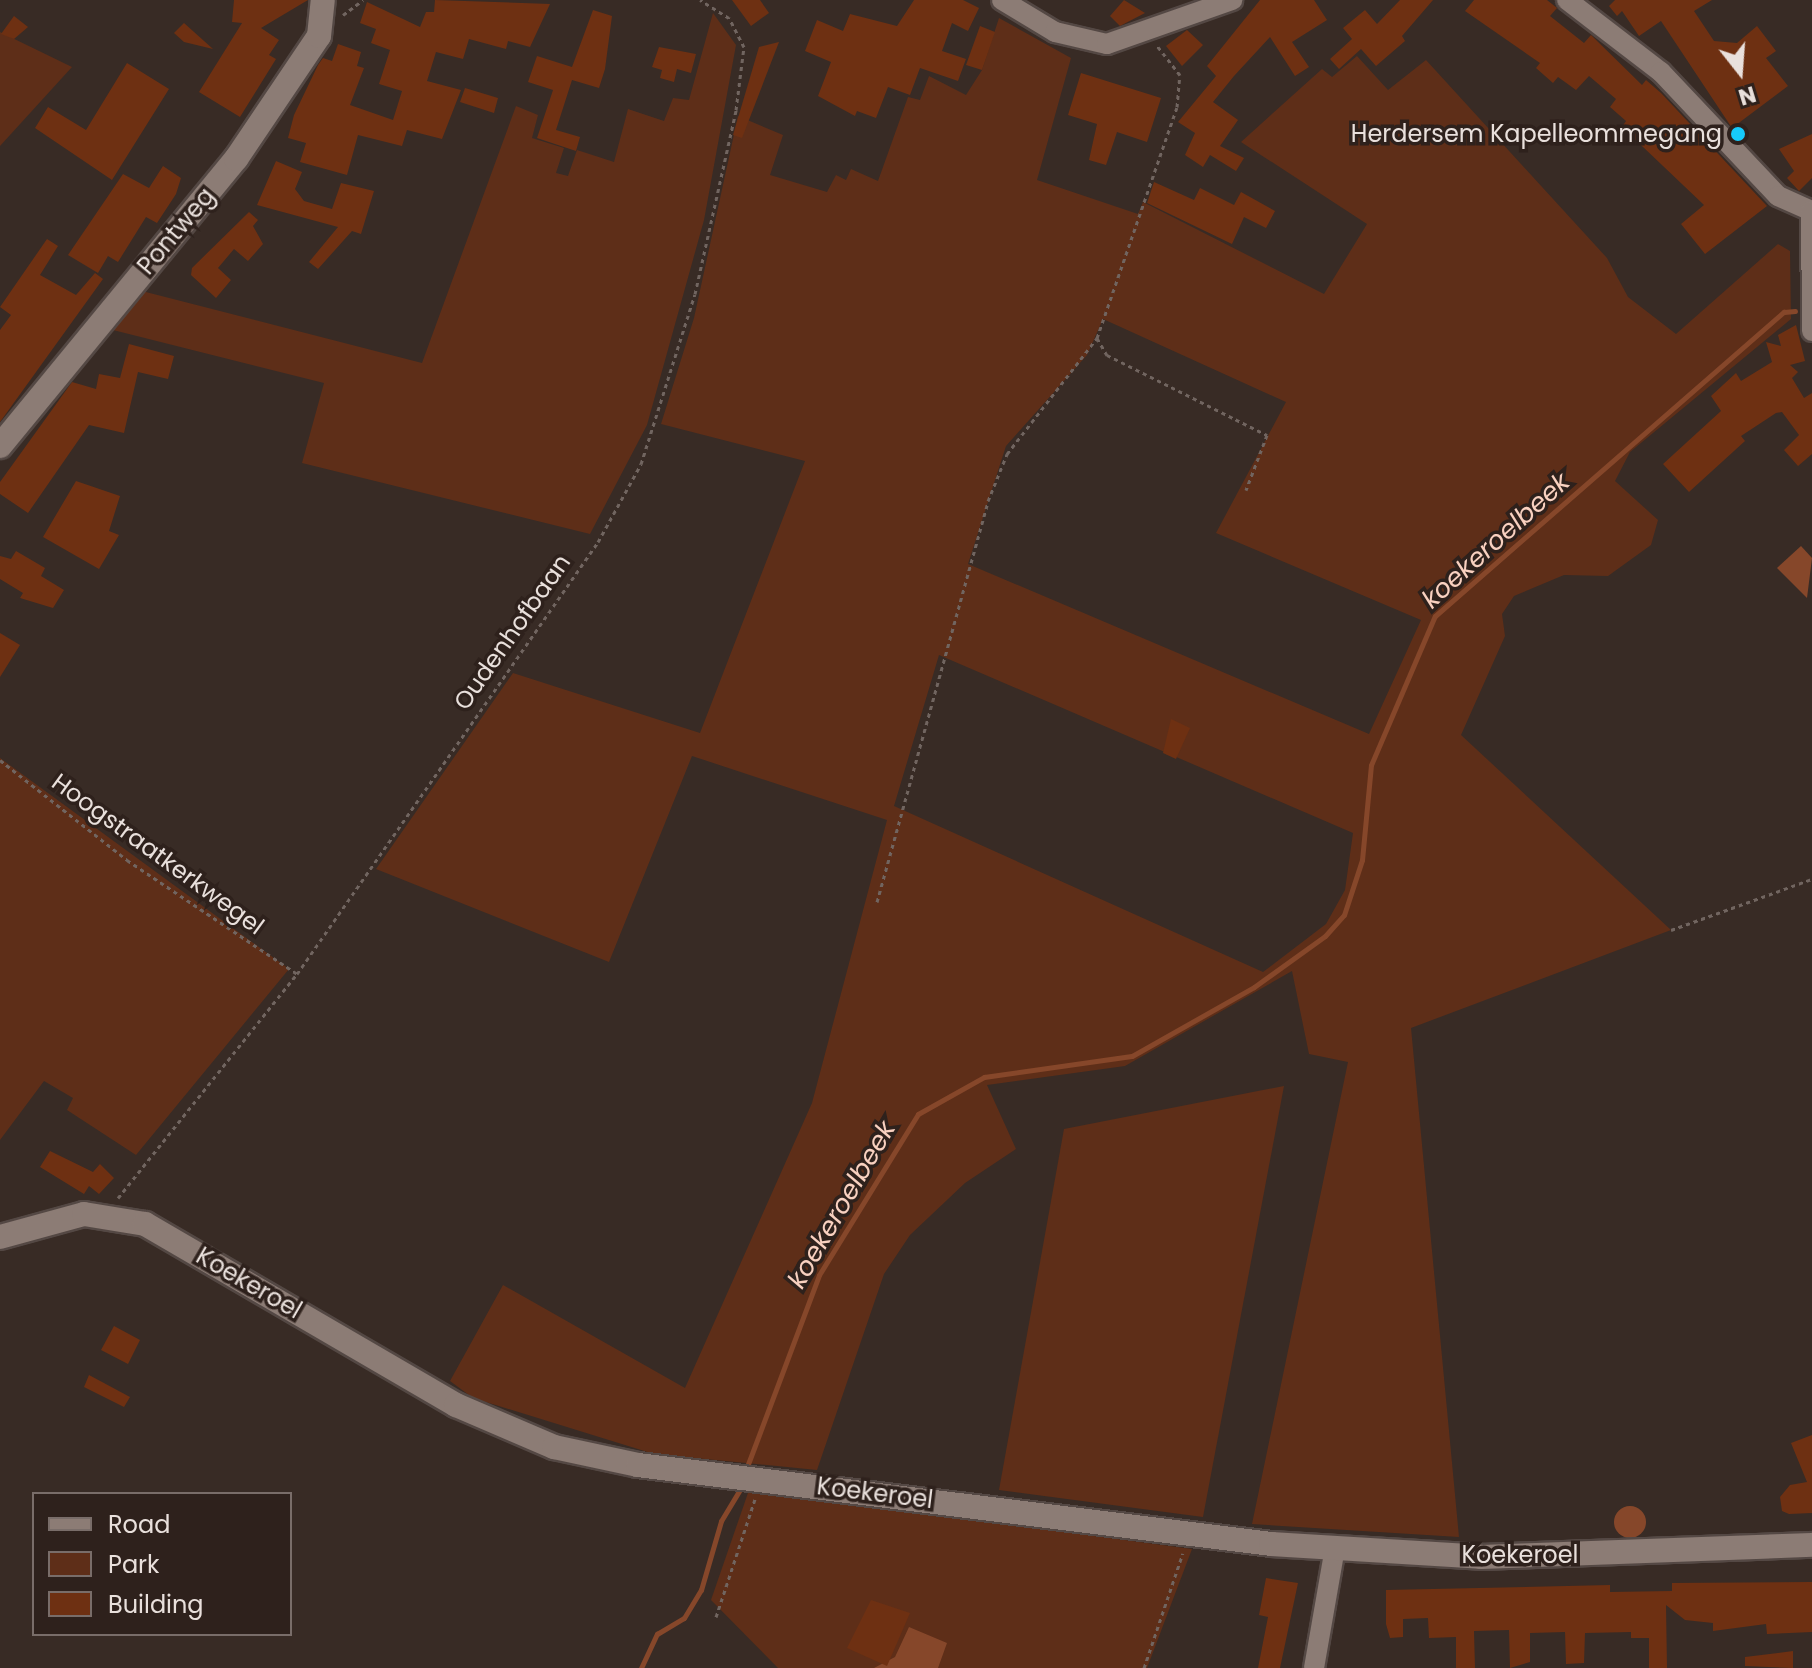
<!DOCTYPE html>
<style>
body{margin:0}
#map{position:relative;width:1812px;height:1668px;overflow:hidden;background:#382b25;font-family:Poppins,sans-serif}
div>[style]{position:absolute}
.green>*{inset:0;background:#5e2e18}
.water>*{inset:0;background:#86472a}
.round{border-radius:50%}
.stream>*{height:5px;margin:-2.5px;padding:0 2.5px;transform-origin:2.5px;border-radius:2.5px;background:#86472a}
.building>*{inset:0;background:#6e3012}
.path>*{height:3px;margin-top:-1.5px;transform-origin:0;background:repeating-linear-gradient(90deg,#716560 0 4px,transparent 0 8px)}
.roads{filter:drop-shadow(2px 0 #544844) drop-shadow(-2px 0 #544844) drop-shadow(0 2px #544844) drop-shadow(0 -2px #544844)}
.minor>*{height:20px;margin:-10px;padding:0 10px;transform-origin:10px;border-radius:10px;background:#8c7c75}
.tertiary>*{height:24px;margin:-12px;padding:0 12px;transform-origin:12px;border-radius:12px;background:#8c7c75}
.dots>*{width:22px;height:22px;translate:-50% -50%;box-sizing:border-box;border:4px solid #2e211c;border-radius:50%}
span{translate:-50% -50%;white-space:nowrap;text-align:center;line-height:1.15;-webkit-text-stroke:7px #2e211c;paint-order:stroke}
.poi-label{font-size:24px;color:#e9e0dc}
.right{translate:-100% -50%;text-align:right}
.street-label{font-size:24px;color:#e9e0dc}
.water-label{font-size:26px;color:#f9d1c0;font-style:italic}
.legend{position:absolute;left:32px;top:1492px;width:260px;height:144px;box-sizing:border-box;background:#2e211c;border:2px solid #796d69;margin:0;padding:10px 14px;list-style:none;font-size:24px;color:#e9e0dc}
.legend li{display:flex;align-items:center;gap:16px;height:40px}
.legend b{width:40px;border:2px solid #796d69}
.north{position:absolute;left:1700px;top:32px;width:80px;height:80px;-webkit-text-stroke:6px #2e211c;paint-order:stroke;rotate:163deg;font-size:22px;font-weight:700;line-height:32px;text-align:center;color:#e9e0dc}
.north::after{content:'';display:block;margin:auto;width:28px;height:36px;background:#e9e0dc;clip-path:polygon(50% 0,100% 100%,50% 72%,0 100%)}
</style>
<div id="map">
<div class="green">
<i style="clip-path:polygon(713px 13px,736px 45px,704px 220px,647px 425px,590px 534px,302px 463px,324px 383px,105px 328px,138px 290px,422px 363px,516px 106px,538px 115px,532px 138px,564px 148px,556px 173px,568px 176px,577px 150px,614px 162px,628px 109px,664px 121px,673px 98px,689px 100px)"></i>
<i style="clip-path:polygon(evenodd,999px 18px,1071px 58px,1037px 180px,1138px 214px,1143px 202px,1324px 294px,1367px 224px,1241px 142px,1322px 69px,1332px 77px,1357px 56px,1388px 90px,1426px 60px,1607px 258px,1628px 297px,1676px 334px,1778px 244px,1790px 251px,1791px 319px,1630px 452px,1615px 481px,1658px 520px,1651px 545px,1608px 576px,1564px 575px,1514px 596px,1502px 614px,1505px 636px,1461px 735px,1671px 930px,1411px 1028px,1459px 1537px,1252px 1524px,1348px 1062px,1309px 1054px,1292px 971px,1125px 1066px,987px 1085px,1016px 1149px,965px 1183px,910px 1235px,884px 1274px,817px 1470px,654px 1454px,473px 1398px,450px 1381px,503px 1285px,685px 1388px,812px 1103px,887px 820px,692px 756px,609px 962px,376px 869px,513px 673px,700px 733px,805px 461px,661px 424px,694px 318px,738px 116px,783px 135px,770px 175px,827px 192px,836px 175px,846px 180px,851px 169px,878px 181px,908px 97px,920px 100px,929px 76px,966px 95px,982px 70px,999px 18px,1103px 319px,1286px 402px,1216px 533px,1421px 620px,1369px 734px,968px 564px,1006px 446px,1087px 355px,1103px 319px,999px 18px,939px 655px,1353px 833px,1345px 890px,1326px 924px,1263px 972px,894px 806px,939px 655px)"></i>
<i style="clip-path:polygon(0 32px,72px 67px,0 146px)"></i>
<i style="clip-path:polygon(0 758px,289px 969px,136px 1155px,67px 1110px,73px 1098px,44px 1081px,0 1140px)"></i>
<i style="clip-path:polygon(1284px 1086px,1203px 1517px,999px 1490px,1064px 1129px)"></i>
<i style="clip-path:polygon(749px 1490px,1192px 1549px,1147px 1668px,778px 1668px,711px 1600px)"></i>
</div>
<div class="water">
<i style="clip-path:polygon(1801px 546px,1812px 558px,1807px 598px,1777px 568px)"></i>
<i class="round" style="left:1614px;top:1506px;width:32px;height:32px"></i>
<i style="clip-path:polygon(909px 1627px,947px 1643px,938px 1668px,874px 1668px,895px 1657px)"></i>
</div>
<div class="stream">
<i style="left:745px;top:1472px;width:210px;rotate:-69.4deg"></i>
<i style="left:819px;top:1275px;width:189px;rotate:-58.4deg"></i>
<i style="left:918px;top:1114px;width:76px;rotate:-29.3deg"></i>
<i style="left:984px;top:1077px;width:149px;rotate:-8.1deg"></i>
<i style="left:1132px;top:1056px;width:140px;rotate:-29.5deg"></i>
<i style="left:1254px;top:987px;width:87px;rotate:-35.7deg"></i>
<i style="left:1325px;top:936px;width:28px;rotate:-48deg"></i>
<i style="left:1344px;top:915px;width:58px;rotate:-71.9deg"></i>
<i style="left:1362px;top:860px;width:95px;rotate:-84.6deg"></i>
<i style="left:1371px;top:765px;width:162px;rotate:-66.8deg"></i>
<i style="left:1435px;top:616px;width:463px;rotate:-41.1deg"></i>
<i style="left:1784px;top:312px;width:11px;rotate:-5deg"></i>
<i style="left:641px;top:1668px;width:38px;rotate:-65deg"></i>
<i style="left:657px;top:1634px;width:31px;rotate:-31deg"></i>
<i style="left:684px;top:1618px;width:33px;rotate:-59deg"></i>
<i style="left:701px;top:1590px;width:72px;rotate:-73.8deg"></i>
<i style="left:721px;top:1521px;width:41px;rotate:-59deg"></i>
</div>
<div class="building">
<i style="clip-path:polygon(234px 0,308px 0,261px 28px,279px 40px,269px 55px,276px 59px,240px 117px,199px 92px,242px 23px,232px 22px)"></i>
<i style="clip-path:polygon(435px 0,550px 4px,530px 47px,508px 41px,506px 49px,469px 39px,463px 59px,436px 52px,427px 81px,461px 90px,442px 139px,407px 130px,402px 146px,358px 135px,347px 175px,300px 162px,306px 143px,288px 138px,294px 115px,318px 65px,323px 58px,332px 61px,338px 44px,361px 52px,357px 66px,364px 68px,350px 105px,393px 120px,402px 91px,379px 84px,390px 50px,371px 43px,376px 29px,360px 23px,367px 2px,420px 27px,426px 12px,434px 12px)"></i>
<i style="clip-path:polygon(732px 0,760px 0,769px 13px,751px 26px)"></i>
<i style="clip-path:polygon(914px 0,963px 0,979px 8px,968px 31px,952px 23px,942px 51px,966px 59px,958px 81px,920px 68px,910px 95px,888px 87px,876px 118px,857px 111px,855px 116px,818px 96px,831px 62px,805px 51px,817px 20px,843px 31px,850px 14px,897px 26px)"></i>
<i style="clip-path:polygon(1124px 0,1145px 13px,1120px 26px,1110px 16px)"></i>
<i style="clip-path:polygon(1260px 0,1314px 0,1327px 20px,1292px 42px,1309px 67px,1295px 76px,1270px 37px,1234px 76px,1213px 102px,1238px 120px,1220px 146px,1244px 158px,1236px 171px,1210px 155px,1203px 167px,1185px 155px,1195px 133px,1178px 122px,1216px 76px,1207px 66px)"></i>
<i style="clip-path:polygon(1400px 0,1433px 0,1402px 36px,1405px 41px,1376px 66px,1361px 49px,1339px 69px,1330px 59px,1352px 39px,1343px 28px,1365px 10px,1377px 24px)"></i>
<i style="clip-path:polygon(1474px 0,1547px 0,1557px 8px,1550px 16px,1584px 43px,1591px 35px,1642px 85px,1646px 80px,1661px 93px,1767px 206px,1705px 254px,1681px 224px,1704px 205px,1622px 127px,1626px 121px,1610px 107px,1616px 99px,1589px 76px,1576px 90px,1558px 77px,1553px 83px,1536px 68px,1540px 63px,1465px 11px)"></i>
<i style="clip-path:polygon(1615px 0,1712px 0,1694px 11px,1714px 41px,1737px 43px,1757px 26px,1776px 51px,1766px 58px,1788px 86px,1732px 128px,1661px 21px,1639px 36px,1622px 11px,1617px 16px,1609px 6px)"></i>
<i style="clip-path:polygon(593px 10px,612px 16px,605px 69px,599px 88px,572px 80px,556px 130px,580px 137px,576px 151px,537px 138px,553px 90px,528px 82px,537px 56px,572px 67px)"></i>
<i style="clip-path:polygon(14px 16px,28px 27px,14px 39px,1px 34px)"></i>
<i style="clip-path:polygon(184px 23px,213px 49px,184px 42px,174px 33px)"></i>
<i style="clip-path:polygon(980px 26px,995px 32px,982px 70px,966px 65px)"></i>
<i style="clip-path:polygon(1187px 30px,1203px 45px,1182px 66px,1166px 46px)"></i>
<i style="clip-path:polygon(779px 42px,742px 138px,733px 135px,759px 47px)"></i>
<i style="clip-path:polygon(659px 47px,696px 54px,691px 73px,677px 69px,674px 82px,660px 78px,662px 70px,652px 67px)"></i>
<i style="clip-path:polygon(127px 63px,169px 89px,112px 180px,35px 128px,48px 107px,86px 130px)"></i>
<i style="clip-path:polygon(1081px 73px,1161px 98px,1147px 142px,1117px 132px,1106px 165px,1089px 160px,1097px 124px,1068px 115px)"></i>
<i style="clip-path:polygon(465px 88px,498px 98px,494px 113px,460px 102px)"></i>
<i style="clip-path:polygon(1812px 134px,1812px 178px,1799px 191px,1787px 178px,1794px 171px,1779px 149px)"></i>
<i style="clip-path:polygon(276px 161px,302px 172px,295px 189px,304px 201px,332px 209px,341px 183px,374px 191px,361px 234px,352px 231px,318px 269px,309px 262px,338px 227px,257px 205px)"></i>
<i style="clip-path:polygon(163px 166px,181px 178px,176px 194px,157px 223px,146px 217px,118px 262px,108px 256px,98px 273px,68px 255px,123px 174px,149px 188px)"></i>
<i style="clip-path:polygon(1154px 182px,1194px 200px,1200px 188px,1234px 205px,1241px 192px,1275px 211px,1266px 228px,1244px 217px,1232px 244px,1147px 203px)"></i>
<i style="clip-path:polygon(249px 212px,258px 220px,253px 226px,263px 244px,248px 261px,234px 249px,218px 268px,231px 280px,216px 298px,191px 275px,192px 268px)"></i>
<i style="clip-path:polygon(47px 239px,58px 246px,40px 275px,76px 295px,95px 273px,103px 279px,0 422px,0 330px,11px 315px,0 307px)"></i>
<i style="clip-path:polygon(1796px 325px,1805px 361px,1790px 365px,1798px 372px,1792px 378px,1804px 398px,1812px 393px,1812px 454px,1798px 466px,1784px 450px,1799px 435px,1782px 412px,1776px 413px,1741px 436px,1745px 441px,1689px 492px,1663px 464px,1721px 411px,1711px 396px,1736px 373px,1741px 381px,1772px 362px,1766px 342px,1781px 346px,1778px 335px)"></i>
<i style="clip-path:polygon(129px 344px,174px 356px,168px 379px,138px 372px,124px 433px,89px 425px,28px 513px,0 494px,0 482px,72px 382px,96px 389px,99px 374px,120px 378px)"></i>
<i style="clip-path:polygon(76px 481px,120px 496px,109px 531px,119px 535px,99px 569px,43px 537px)"></i>
<i style="clip-path:polygon(16px 551px,45px 568px,41px 576px,64px 590px,53px 608px,20px 598px,23px 593px,0 579px,0 556px,11px 559px)"></i>
<i style="clip-path:polygon(0 633px,20px 645px,0 677px)"></i>
<i style="clip-path:polygon(1171px 719px,1190px 728px,1176px 759px,1163px 753px)"></i>
<i style="clip-path:polygon(50px 1151px,93px 1172px,100px 1164px,114px 1178px,99px 1194px,89px 1186px,84px 1194px,40px 1167px)"></i>
<i style="clip-path:polygon(114px 1326px,140px 1340px,128px 1364px,101px 1350px)"></i>
<i style="clip-path:polygon(89px 1375px,130px 1397px,124px 1407px,84px 1387px)"></i>
<i style="clip-path:polygon(1812px 1435px,1812px 1513px,1789px 1514px,1782px 1511px,1780px 1497px,1790px 1485px,1807px 1482px,1791px 1443px)"></i>
<i style="clip-path:polygon(1266px 1578px,1298px 1583px,1280px 1668px,1258px 1668px,1268px 1617px,1259px 1615px)"></i>
<i style="clip-path:polygon(1812px 1582px,1812px 1632px,1767px 1634px,1766px 1624px,1713px 1631px,1713px 1623px,1685px 1620px,1666px 1605px,1667px 1668px,1649px 1668px,1649px 1638px,1631px 1638px,1631px 1632px,1585px 1633px,1584px 1663px,1566px 1664px,1565px 1632px,1530px 1633px,1530px 1662px,1510px 1668px,1509px 1630px,1474px 1631px,1475px 1668px,1456px 1668px,1456px 1637px,1429px 1638px,1428px 1618px,1403px 1619px,1403px 1637px,1390px 1638px,1386px 1624px,1386px 1590px,1610px 1585px,1610px 1592px,1672px 1591px,1672px 1583px)"></i>
<i style="clip-path:polygon(871px 1600px,910px 1613px,887px 1666px,847px 1648px)"></i>
<i style="clip-path:polygon(1793px 1651px,1793px 1668px,1745px 1666px,1745px 1657px)"></i>
</div>
<div class="path">
<i style="left:343px;top:15px;width:25px;rotate:-37deg"></i>
<i style="left:1097px;top:338px;width:20px;rotate:60deg"></i>
<i style="left:1107px;top:355px;width:179px;rotate:26.6deg"></i>
<i style="left:1267px;top:435px;width:59px;rotate:110.9deg"></i>
<i style="left:0;top:760px;width:162px;rotate:38.2deg"></i>
<i style="left:127px;top:860px;width:205px;rotate:33.8deg"></i>
<i style="left:877px;top:902px;width:416px;rotate:-74.5deg"></i>
<i style="left:988px;top:501px;width:51px;rotate:-68deg"></i>
<i style="left:1007px;top:454px;width:147px;rotate:-52.2deg"></i>
<i style="left:1097px;top:338px;width:244px;rotate:-70.9deg"></i>
<i style="left:1177px;top:107px;width:32px;rotate:-85deg"></i>
<i style="left:1180px;top:75px;width:37px;rotate:-128deg"></i>
<i style="left:1671px;top:930px;width:150px;rotate:-19.9deg"></i>
<i style="left:118px;top:1198px;width:287px;rotate:-51.4deg"></i>
<i style="left:297px;top:974px;width:527px;rotate:-55.13deg"></i>
<i style="left:598px;top:542px;width:89px;rotate:-61.1deg"></i>
<i style="left:641px;top:464px;width:178px;rotate:-72.4deg"></i>
<i style="left:695px;top:294px;width:189px;rotate:-77.4deg"></i>
<i style="left:736px;top:110px;width:64px;rotate:-82.8deg"></i>
<i style="left:744px;top:47px;width:33px;rotate:-117deg"></i>
<i style="left:729px;top:18px;width:34px;rotate:-148deg"></i>
<i style="left:716px;top:1617px;width:124px;rotate:-71.7deg"></i>
<i style="left:1144px;top:1668px;width:121px;rotate:-71.3deg"></i>
</div>
<div class="roads">
<div class="minor">
<i style="left:1002px;top:0;width:62px;rotate:31.1deg"></i>
<i style="left:1055px;top:32px;width:53px;rotate:13deg"></i>
<i style="left:1107px;top:44px;width:133px;rotate:-19.4deg"></i>
<i style="left:1567px;top:0;width:118px;rotate:37.5deg"></i>
<i style="left:1661px;top:72px;width:170px;rotate:46.7deg"></i>
<i style="left:1778px;top:196px;width:37px;rotate:24deg"></i>
<i style="left:1811px;top:211px;width:120px;rotate:89.5deg"></i>
<i style="left:1314px;top:1668px;width:122px;rotate:-80.1deg"></i>
</div>
<div class="tertiary">
<i style="left:0;top:446px;width:372px;rotate:-50.6deg"></i>
<i style="left:236px;top:159px;width:148px;rotate:-56deg"></i>
<i style="left:319px;top:36px;width:36px;rotate:-84deg"></i>
<i style="left:0;top:1237px;width:87px;rotate:-15.3deg"></i>
<i style="left:84px;top:1214px;width:62px;rotate:9.3deg"></i>
<i style="left:145px;top:1224px;width:360px;rotate:30.2deg"></i>
<i style="left:456px;top:1405px;width:107px;rotate:23.2deg"></i>
<i style="left:554px;top:1447px;width:86px;rotate:12.1deg"></i>
<i style="left:638px;top:1465px;width:638px;rotate:7.11deg"></i>
<i style="left:1271px;top:1544px;width:210px;rotate:3.5deg"></i>
<i style="left:1481px;top:1557px;width:331px;rotate:-2.1deg"></i>
</div>
</div>
<div class="dots">
<i style="left:1738px;top:134px;background:#16cafb"></i>
</div>
<div class="poi-label">
<span class="right" style="left:1722px;top:134px">Herdersem Kapelleommegang</span>
</div>
<div class="street-label">
<span style="left:176px;top:231px;rotate:-50deg">Pontweg</span>
<span style="left:512px;top:632px;rotate:-55deg">Oudenhofbaan</span>
<span style="left:158px;top:854px;rotate:36deg">Hoogstraatkerkwegel</span>
<span style="left:249px;top:1283px;rotate:30deg">Koekeroel</span>
<span style="left:875px;top:1493px;rotate:7deg">Koekeroel</span>
<span style="left:1520px;top:1555px">Koekeroel</span>
</div>
<div class="water-label">
<span style="left:1496px;top:541px;rotate:-42deg">koekeroelbeek</span>
<span style="left:842px;top:1205px;rotate:-60deg">koekeroelbeek</span>
</div>
<ul class="legend">
<li><b style="height:10px;background:#8c7c75"></b>Road</li>
<li><b style="height:22px;background:#5e2e18"></b>Park</li>
<li><b style="height:22px;background:#6e3012"></b>Building</li>
</ul>
<div class="north">N</div>
</div>
